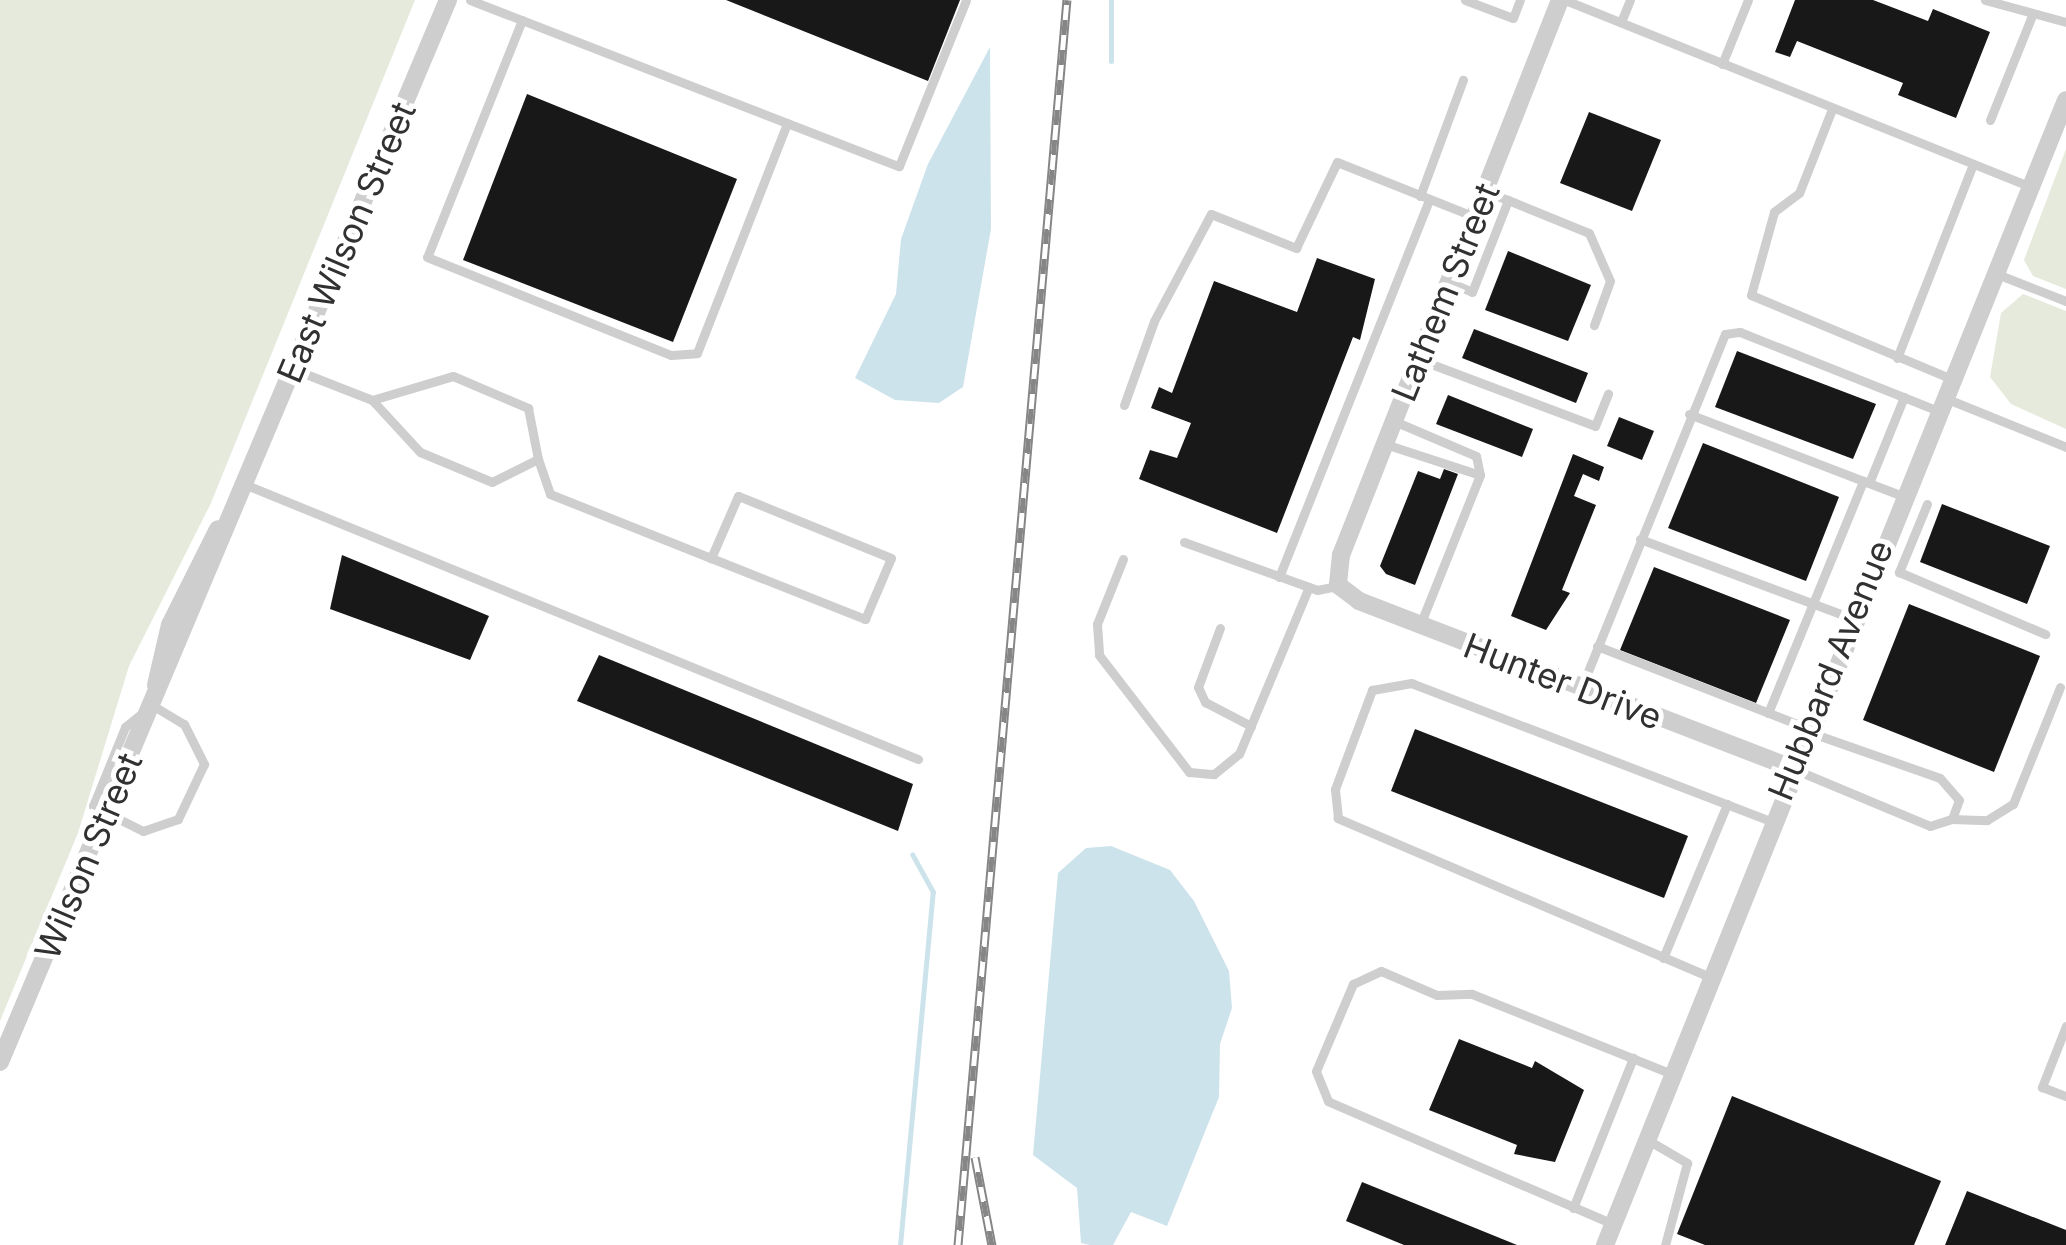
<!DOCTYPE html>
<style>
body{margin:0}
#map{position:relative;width:2066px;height:1245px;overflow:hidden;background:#fff;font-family:Inter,sans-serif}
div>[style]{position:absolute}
.green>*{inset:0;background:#e5eadd}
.water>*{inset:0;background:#cde3ec}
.stream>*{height:5px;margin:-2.5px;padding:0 2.5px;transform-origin:2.5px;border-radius:2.5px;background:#cde3ec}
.building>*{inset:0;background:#181818}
.lane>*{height:9px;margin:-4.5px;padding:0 4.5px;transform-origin:4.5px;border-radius:4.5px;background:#cecece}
.street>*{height:18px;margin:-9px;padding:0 9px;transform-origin:9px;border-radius:9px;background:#cecece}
.rail>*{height:9px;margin-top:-4.5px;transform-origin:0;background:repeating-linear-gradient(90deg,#fff 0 15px,#868686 0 30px);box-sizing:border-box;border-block:2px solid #868686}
span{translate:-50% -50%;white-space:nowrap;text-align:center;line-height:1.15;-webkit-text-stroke:10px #fff;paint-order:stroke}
.street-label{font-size:35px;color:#313131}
</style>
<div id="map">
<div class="green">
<i style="clip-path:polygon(0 0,415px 0,211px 503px,129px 666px,78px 833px,0 1021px)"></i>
<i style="clip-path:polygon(2066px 149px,2066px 289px,2033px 276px,2024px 260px)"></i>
<i style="clip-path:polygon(2023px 294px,2066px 311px,2066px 429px,2011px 404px,1990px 377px,2001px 313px)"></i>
</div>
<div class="water">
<i style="clip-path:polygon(990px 47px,991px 229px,963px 387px,939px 403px,895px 400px,855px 378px,896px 294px,901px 239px,928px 164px)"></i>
<i style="clip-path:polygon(1111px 846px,1170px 870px,1194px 901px,1229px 971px,1232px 1008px,1220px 1044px,1219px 1097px,1167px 1226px,1131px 1212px,1113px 1245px,1090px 1245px,1081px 1243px,1077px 1188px,1033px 1155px,1058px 873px,1086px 848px)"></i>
</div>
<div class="stream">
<i style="left:1111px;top:0;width:61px;rotate:90deg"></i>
<i style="left:900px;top:1245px;width:355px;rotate:-84.7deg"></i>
<i style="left:933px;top:892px;width:43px;rotate:-118.9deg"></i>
</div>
<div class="building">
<i style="clip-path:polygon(726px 0,960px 0,928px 81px)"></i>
<i style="clip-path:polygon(1795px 0,1873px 0,1928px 21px,1933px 9px,1990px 32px,1956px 118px,1898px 95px,1903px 83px,1797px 41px,1790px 57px,1775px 52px)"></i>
<i style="clip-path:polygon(527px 94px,737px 179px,673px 342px,463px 260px)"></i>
<i style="clip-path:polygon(1589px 112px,1661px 140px,1632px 211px,1560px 183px)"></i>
<i style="clip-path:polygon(1508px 251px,1591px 285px,1568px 341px,1485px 310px)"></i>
<i style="clip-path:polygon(1317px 258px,1375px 279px,1360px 340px,1353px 337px,1277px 533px,1139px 479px,1150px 450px,1177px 458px,1191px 423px,1151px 408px,1159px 387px,1172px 393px,1214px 281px,1297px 312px)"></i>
<i style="clip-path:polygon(1474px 329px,1588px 373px,1576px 403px,1462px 358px)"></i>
<i style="clip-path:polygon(1737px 351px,1876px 404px,1853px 459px,1715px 407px)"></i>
<i style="clip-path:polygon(1448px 395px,1533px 429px,1522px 457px,1436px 424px)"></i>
<i style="clip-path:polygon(1619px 417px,1654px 431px,1642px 460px,1607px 446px)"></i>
<i style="clip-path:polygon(1703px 443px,1839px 497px,1806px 581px,1668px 528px)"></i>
<i style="clip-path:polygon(1573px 454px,1604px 467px,1599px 481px,1583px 474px,1574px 496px,1596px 505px,1562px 590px,1570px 593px,1546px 630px,1511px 616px)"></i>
<i style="clip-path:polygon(1444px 469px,1458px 474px,1415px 585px,1386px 574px,1380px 566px,1418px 471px,1440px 479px)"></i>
<i style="clip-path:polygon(1942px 504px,2050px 546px,2027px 604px,1920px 562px)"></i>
<i style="clip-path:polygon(342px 555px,489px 616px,470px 660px,330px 609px)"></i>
<i style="clip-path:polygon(1654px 567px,1790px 620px,1756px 703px,1620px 650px)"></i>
<i style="clip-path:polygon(1909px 604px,2040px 656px,1994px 772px,1863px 720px)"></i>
<i style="clip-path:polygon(599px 655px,913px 784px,898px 831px,577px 701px)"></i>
<i style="clip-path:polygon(1415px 729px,1688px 836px,1664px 898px,1391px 791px)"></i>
<i style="clip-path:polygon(1459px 1039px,1532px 1068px,1535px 1061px,1584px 1090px,1555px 1162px,1514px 1154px,1517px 1145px,1429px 1110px)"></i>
<i style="clip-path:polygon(1732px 1096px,1941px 1181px,1914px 1245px,1705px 1245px,1677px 1234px)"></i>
<i style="clip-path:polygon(1362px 1182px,1517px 1245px,1404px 1245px,1346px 1221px)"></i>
<i style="clip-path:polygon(1967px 1191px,2066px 1230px,2066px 1245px,1945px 1245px)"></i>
</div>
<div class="lane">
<i style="left:470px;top:0;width:460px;rotate:21.2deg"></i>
<i style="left:899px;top:166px;width:179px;rotate:-68deg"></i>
<i style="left:1465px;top:0;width:51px;rotate:20.6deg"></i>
<i style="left:1513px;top:18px;width:19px;rotate:-69deg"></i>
<i style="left:1565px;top:0;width:502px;rotate:21.86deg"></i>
<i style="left:1985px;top:0;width:84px;rotate:15.2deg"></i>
<i style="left:522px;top:20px;width:255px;rotate:111.8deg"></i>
<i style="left:427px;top:257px;width:263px;rotate:21.9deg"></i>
<i style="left:671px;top:355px;width:26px;rotate:-4deg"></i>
<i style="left:697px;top:353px;width:247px;rotate:-68.6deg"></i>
<i style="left:1621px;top:22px;width:24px;rotate:-68deg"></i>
<i style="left:1722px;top:64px;width:69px;rotate:-67.9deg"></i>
<i style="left:1832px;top:109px;width:90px;rotate:111.4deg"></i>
<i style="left:1799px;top:193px;width:31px;rotate:143deg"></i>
<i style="left:1774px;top:212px;width:86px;rotate:105.5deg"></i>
<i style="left:1751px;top:295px;width:220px;rotate:22.7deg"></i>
<i style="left:1990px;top:120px;width:110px;rotate:-68.1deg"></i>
<i style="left:1420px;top:196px;width:124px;rotate:-69.7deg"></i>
<i style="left:1508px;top:200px;width:87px;rotate:22.2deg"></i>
<i style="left:1589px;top:233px;width:52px;rotate:66.4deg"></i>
<i style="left:1610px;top:281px;width:47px;rotate:110deg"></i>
<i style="left:1997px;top:274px;width:74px;rotate:21.4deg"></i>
<i style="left:1449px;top:282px;width:25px;rotate:23deg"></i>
<i style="left:1472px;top:292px;width:99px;rotate:-68.6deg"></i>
<i style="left:1508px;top:200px;width:23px;rotate:-160deg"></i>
<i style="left:1897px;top:358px;width:205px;rotate:-68.6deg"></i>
<i style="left:1418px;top:359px;width:189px;rotate:20.7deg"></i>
<i style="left:1595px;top:426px;width:35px;rotate:-68deg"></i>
<i style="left:293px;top:369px;width:85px;rotate:21.4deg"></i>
<i style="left:372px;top:400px;width:84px;rotate:-16.5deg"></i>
<i style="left:453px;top:376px;width:82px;rotate:23.1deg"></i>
<i style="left:528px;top:408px;width:52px;rotate:78.9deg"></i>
<i style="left:538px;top:459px;width:51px;rotate:153.4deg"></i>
<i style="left:492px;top:482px;width:78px;rotate:-157.4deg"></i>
<i style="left:420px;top:452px;width:71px;rotate:-132.7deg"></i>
<i style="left:1945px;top:398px;width:131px;rotate:22deg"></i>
<i style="left:1124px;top:405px;width:89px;rotate:-70.3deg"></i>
<i style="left:1154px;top:321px;width:121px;rotate:-62deg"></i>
<i style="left:1211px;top:214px;width:92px;rotate:21.8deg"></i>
<i style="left:1296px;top:248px;width:95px;rotate:-64.5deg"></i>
<i style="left:1337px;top:162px;width:149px;rotate:21.7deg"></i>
<i style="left:1689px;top:414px;width:226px;rotate:21deg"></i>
<i style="left:1394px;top:421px;width:89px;rotate:23.1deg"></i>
<i style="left:1476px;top:456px;width:19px;rotate:78deg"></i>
<i style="left:1480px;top:475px;width:162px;rotate:111.8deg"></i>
<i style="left:1385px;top:444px;width:100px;rotate:18.1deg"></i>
<i style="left:538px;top:459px;width:37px;rotate:71deg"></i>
<i style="left:550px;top:494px;width:173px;rotate:21.7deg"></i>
<i style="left:711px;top:558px;width:166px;rotate:21.6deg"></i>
<i style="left:865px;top:619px;width:66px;rotate:-66.9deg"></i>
<i style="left:891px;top:558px;width:165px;rotate:-157.9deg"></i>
<i style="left:738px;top:496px;width:68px;rotate:113.5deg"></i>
<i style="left:1869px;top:483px;width:93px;rotate:-67.9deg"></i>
<i style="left:244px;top:484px;width:728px;rotate:22.2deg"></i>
<i style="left:1927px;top:504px;width:74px;rotate:112.4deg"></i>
<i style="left:1899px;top:572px;width:159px;rotate:23deg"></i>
<i style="left:1640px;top:539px;width:225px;rotate:20.5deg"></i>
<i style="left:1184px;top:542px;width:141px;rotate:19.8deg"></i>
<i style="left:1317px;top:590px;width:20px;rotate:-11deg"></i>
<i style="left:1123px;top:559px;width:70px;rotate:111.8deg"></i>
<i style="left:1097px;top:624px;width:31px;rotate:86deg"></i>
<i style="left:1099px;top:655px;width:148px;rotate:52.4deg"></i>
<i style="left:1189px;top:772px;width:25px;rotate:5deg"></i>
<i style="left:1214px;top:774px;width:32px;rotate:-39deg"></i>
<i style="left:1239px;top:754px;width:181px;rotate:-67.3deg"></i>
<i style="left:1279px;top:577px;width:406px;rotate:-68.3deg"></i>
<i style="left:1220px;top:628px;width:63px;rotate:110.4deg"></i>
<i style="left:1198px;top:687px;width:17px;rotate:65deg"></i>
<i style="left:1205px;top:702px;width:52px;rotate:27.6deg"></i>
<i style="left:1597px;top:646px;width:225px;rotate:21.3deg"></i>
<i style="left:1582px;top:686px;width:380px;rotate:-67.9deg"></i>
<i style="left:1725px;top:334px;width:15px;rotate:-8deg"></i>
<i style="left:1740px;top:332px;width:214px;rotate:21.7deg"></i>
<i style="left:152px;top:705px;width:37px;rotate:31deg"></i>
<i style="left:184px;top:724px;width:45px;rotate:63.4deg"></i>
<i style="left:204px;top:764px;width:61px;rotate:115.3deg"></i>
<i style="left:178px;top:819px;width:37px;rotate:161deg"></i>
<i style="left:143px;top:831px;width:56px;rotate:-153.4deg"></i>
<i style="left:93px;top:806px;width:85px;rotate:-67.9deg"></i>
<i style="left:125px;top:727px;width:35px;rotate:-39deg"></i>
<i style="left:1768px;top:713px;width:251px;rotate:-67.7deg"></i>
<i style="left:1796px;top:770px;width:145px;rotate:22.7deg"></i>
<i style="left:1930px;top:826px;width:23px;rotate:-18deg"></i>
<i style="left:1952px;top:819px;width:20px;rotate:-70deg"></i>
<i style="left:1959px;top:800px;width:29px;rotate:-131deg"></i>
<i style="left:1940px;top:778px;width:139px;rotate:-160.7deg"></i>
<i style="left:1952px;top:819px;width:35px;rotate:2deg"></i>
<i style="left:1987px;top:820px;width:31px;rotate:-32deg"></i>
<i style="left:2013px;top:804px;width:126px;rotate:-68.1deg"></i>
<i style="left:1663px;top:958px;width:167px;rotate:-67.4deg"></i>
<i style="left:1710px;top:977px;width:405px;rotate:-156.9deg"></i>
<i style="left:1338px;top:818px;width:29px;rotate:-96deg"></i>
<i style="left:1335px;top:789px;width:106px;rotate:-69.5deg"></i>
<i style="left:1372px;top:690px;width:40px;rotate:-10deg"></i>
<i style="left:1411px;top:683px;width:386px;rotate:21deg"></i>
<i style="left:2066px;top:1026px;width:66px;rotate:111.5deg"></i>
<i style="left:2042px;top:1087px;width:26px;rotate:21deg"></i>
<i style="left:1646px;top:1139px;width:48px;rotate:30.3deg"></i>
<i style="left:1687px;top:1163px;width:85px;rotate:105deg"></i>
<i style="left:1573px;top:1208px;width:162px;rotate:-68.2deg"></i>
<i style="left:1613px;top:1224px;width:310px;rotate:-156.7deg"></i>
<i style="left:1328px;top:1101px;width:32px;rotate:-112deg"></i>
<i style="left:1316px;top:1071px;width:95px;rotate:-67deg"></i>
<i style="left:1353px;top:984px;width:31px;rotate:-25deg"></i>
<i style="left:1381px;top:971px;width:61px;rotate:23.2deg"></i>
<i style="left:1437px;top:995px;width:35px;rotate:-2deg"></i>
<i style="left:1472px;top:994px;width:215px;rotate:21.8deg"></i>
</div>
<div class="street">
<i style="left:1560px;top:0;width:597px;rotate:111.53deg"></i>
<i style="left:1341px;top:555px;width:30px;rotate:96deg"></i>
<i style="left:1338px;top:585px;width:26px;rotate:37deg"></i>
<i style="left:1359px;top:601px;width:463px;rotate:21.1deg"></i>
<i style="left:156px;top:685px;width:62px;rotate:-76.9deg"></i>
<i style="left:170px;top:625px;width:107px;rotate:-63.4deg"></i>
<i style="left:0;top:1062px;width:1153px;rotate:-67.13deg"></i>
<i style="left:1605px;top:1245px;width:1234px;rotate:-68.07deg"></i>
</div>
<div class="rail">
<i style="left:975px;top:1157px;width:90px;rotate:79.1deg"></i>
<i style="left:958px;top:1245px;width:1250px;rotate:-85deg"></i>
</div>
<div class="street-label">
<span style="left:346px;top:242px;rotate:-67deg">East Wilson Street</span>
<span style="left:1445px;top:292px;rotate:-68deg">Lathem Street</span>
<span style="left:1830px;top:670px;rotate:-68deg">Hubbard Avenue</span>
<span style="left:1563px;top:681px;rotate:21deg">Hunter Drive</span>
<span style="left:88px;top:856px;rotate:-67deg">Wilson Street</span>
</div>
</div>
